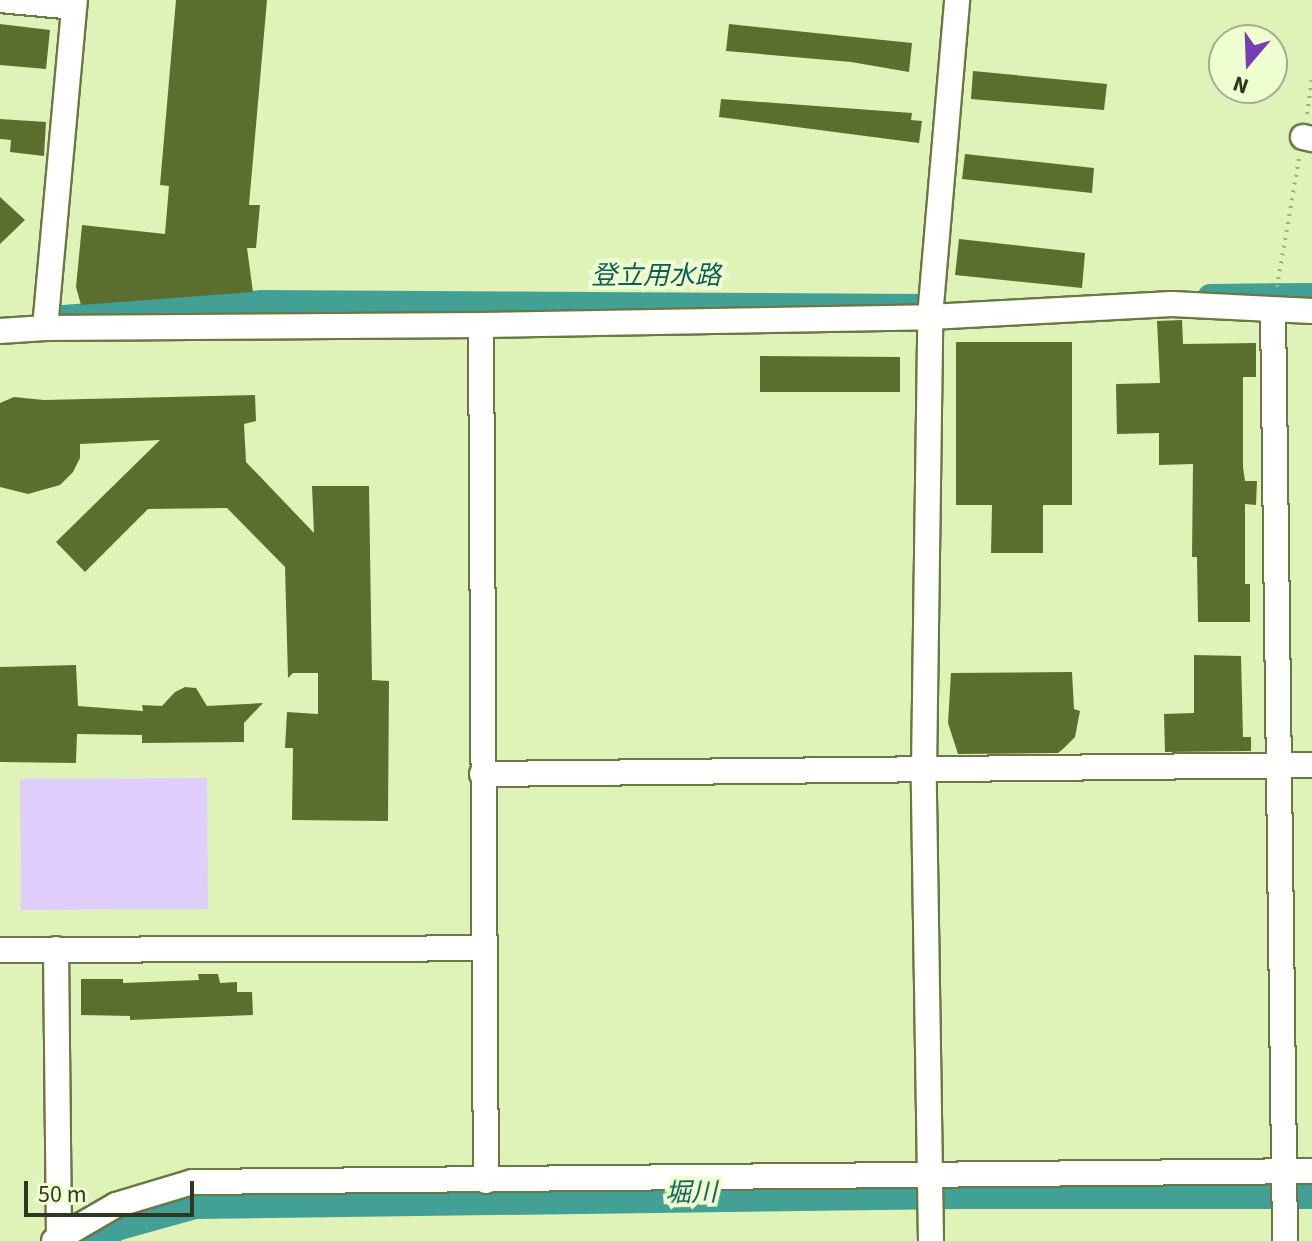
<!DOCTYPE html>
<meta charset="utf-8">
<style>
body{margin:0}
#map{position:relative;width:1312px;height:1241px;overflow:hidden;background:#dff3b8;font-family:"Source Sans 3","Noto Sans JP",sans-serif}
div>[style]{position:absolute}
.green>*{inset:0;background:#dfcdfc}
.canal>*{height:24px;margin:-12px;padding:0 12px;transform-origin:12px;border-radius:12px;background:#42a194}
.river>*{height:42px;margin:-21px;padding:0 21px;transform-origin:21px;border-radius:21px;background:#42a194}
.building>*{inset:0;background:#5c6e2e}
.path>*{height:4px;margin-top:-2px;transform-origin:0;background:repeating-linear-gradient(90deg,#a0b082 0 2px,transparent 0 8px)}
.roads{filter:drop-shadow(2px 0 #697944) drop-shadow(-2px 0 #697944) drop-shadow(0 2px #697944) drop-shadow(0 -2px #697944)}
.minor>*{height:24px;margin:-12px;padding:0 12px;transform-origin:12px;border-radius:12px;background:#fff}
span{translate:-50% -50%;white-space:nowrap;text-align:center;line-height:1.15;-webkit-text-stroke:8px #effed0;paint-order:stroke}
.water-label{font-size:26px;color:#0f5e55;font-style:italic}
.north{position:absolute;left:1208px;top:24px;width:80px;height:80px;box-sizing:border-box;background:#effed0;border:2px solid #a3ae8a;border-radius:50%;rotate:199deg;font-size:22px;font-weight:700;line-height:32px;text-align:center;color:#303720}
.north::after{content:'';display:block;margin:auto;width:28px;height:36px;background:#783eb5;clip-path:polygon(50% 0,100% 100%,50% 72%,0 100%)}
.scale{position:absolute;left:24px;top:1181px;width:170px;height:36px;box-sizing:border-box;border:4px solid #303720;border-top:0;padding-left:10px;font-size:24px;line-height:28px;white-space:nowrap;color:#303720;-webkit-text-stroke:6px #effed0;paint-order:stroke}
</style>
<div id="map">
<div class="green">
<i style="clip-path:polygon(207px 778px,208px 909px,21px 910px,20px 779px)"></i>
</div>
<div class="canal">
<i style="left:1210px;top:296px;width:102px;rotate:-0.6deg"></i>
<i style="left:50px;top:318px;width:213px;rotate:-4.3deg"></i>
<i style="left:262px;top:302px;width:663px;rotate:0.35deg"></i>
</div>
<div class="river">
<i style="left:79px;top:1241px;width:42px;rotate:-30.3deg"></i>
<i style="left:115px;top:1220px;width:82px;rotate:-15.6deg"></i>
<i style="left:194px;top:1198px;width:766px;rotate:-0.75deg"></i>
<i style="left:960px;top:1188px;width:352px"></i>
</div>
<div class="building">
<i style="clip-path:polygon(176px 0,267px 0,249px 205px,260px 205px,256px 248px,247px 248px,253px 292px,81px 305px,76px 287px,82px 225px,165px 234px,169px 186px,160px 185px)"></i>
<i style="clip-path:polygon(0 24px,50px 30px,46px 69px,0 65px)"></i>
<i style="clip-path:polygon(729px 24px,912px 43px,909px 72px,851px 62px,726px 51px)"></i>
<i style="clip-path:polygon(973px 71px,1107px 84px,1104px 110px,971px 99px)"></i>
<i style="clip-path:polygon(721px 99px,912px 113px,911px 120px,922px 121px,919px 143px,719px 117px)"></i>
<i style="clip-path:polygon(0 119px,46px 122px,44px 156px,10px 152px,11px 140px,0 139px)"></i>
<i style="clip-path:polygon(965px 154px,1094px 168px,1092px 193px,962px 179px)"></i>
<i style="clip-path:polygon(0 197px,25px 220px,0 244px)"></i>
<i style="clip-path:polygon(959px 239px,1085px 253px,1082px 288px,955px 275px)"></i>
<i style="clip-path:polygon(1182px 320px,1183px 344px,1256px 343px,1256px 377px,1243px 377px,1243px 467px,1245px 481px,1257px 481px,1256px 505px,1245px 504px,1245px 584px,1250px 584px,1250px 622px,1198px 622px,1197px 557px,1192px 557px,1193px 464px,1159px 465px,1159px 433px,1117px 434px,1116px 384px,1160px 383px,1157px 321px)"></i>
<i style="clip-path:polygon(956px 342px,1072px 342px,1072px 505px,1043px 505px,1043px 553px,991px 553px,992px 505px,956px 505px)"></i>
<i style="clip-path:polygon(760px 356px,900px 357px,900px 392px,760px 392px)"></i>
<i style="clip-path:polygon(255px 395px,256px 421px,244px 424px,246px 462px,314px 533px,312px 486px,369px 486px,372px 680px,389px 681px,388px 821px,292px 820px,293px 748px,285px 748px,287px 712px,318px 714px,318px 673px,293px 673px,288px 678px,285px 567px,227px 508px,148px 509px,85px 572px,56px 542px,160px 440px,80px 444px,80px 458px,73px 472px,60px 485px,28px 494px,0 487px,0 403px,14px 397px,44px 400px)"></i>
<i style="clip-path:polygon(1194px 655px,1241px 656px,1243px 737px,1251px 737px,1251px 751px,1165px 752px,1164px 714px,1194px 713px)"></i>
<i style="clip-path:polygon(76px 665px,78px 706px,143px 711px,142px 705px,162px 706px,175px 692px,185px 687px,196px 688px,207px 706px,263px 703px,244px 723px,244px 742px,142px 743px,142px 735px,77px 734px,76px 763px,0 762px,0 667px)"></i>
<i style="clip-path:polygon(1072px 672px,1074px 709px,1080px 711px,1075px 737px,1063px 749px,1058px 753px,958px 754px,948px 723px,951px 673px)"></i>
<i style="clip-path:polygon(198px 974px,218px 974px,220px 983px,237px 982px,237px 992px,252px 992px,253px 1015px,130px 1020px,130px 1016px,81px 1015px,81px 979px,123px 979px,123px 983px,199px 980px)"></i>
</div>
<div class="path">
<i style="left:1307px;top:114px;width:34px;rotate:-82deg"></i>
<i style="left:1277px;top:287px;width:131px;rotate:-80.3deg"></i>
</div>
<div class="roads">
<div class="minor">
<i style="left:0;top:0;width:74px;rotate:5.4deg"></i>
<i style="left:1303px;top:137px;width:9px;rotate:13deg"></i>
<i style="left:1273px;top:310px;width:931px;rotate:89.26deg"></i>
<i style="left:481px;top:325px;width:856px;rotate:89.67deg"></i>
<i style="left:45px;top:328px;width:329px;rotate:-84.8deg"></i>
<i style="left:0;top:331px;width:45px;rotate:-3.8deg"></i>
<i style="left:45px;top:328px;width:436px;rotate:-0.4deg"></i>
<i style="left:481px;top:325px;width:449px;rotate:-1deg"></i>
<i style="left:930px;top:317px;width:242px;rotate:-3.1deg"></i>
<i style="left:1172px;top:304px;width:140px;rotate:2.9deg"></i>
<i style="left:482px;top:774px;width:830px;rotate:-0.62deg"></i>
<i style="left:56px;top:949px;width:292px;rotate:89.4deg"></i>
<i style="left:0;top:950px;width:482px;rotate:-0.2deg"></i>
<i style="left:54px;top:1241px;width:72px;rotate:-30.1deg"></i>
<i style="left:116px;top:1205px;width:79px;rotate:-16.8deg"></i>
<i style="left:192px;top:1182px;width:1120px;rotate:-0.56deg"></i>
<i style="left:931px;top:1241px;width:471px;rotate:-90.9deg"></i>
<i style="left:924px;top:770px;width:453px;rotate:-89.2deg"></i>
<i style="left:930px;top:317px;width:318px;rotate:-85.1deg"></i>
</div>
</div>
<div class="water-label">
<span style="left:656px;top:276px">登立用水路</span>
<span style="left:691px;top:1193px;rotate:-1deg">堀川</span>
</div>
<div class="north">N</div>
<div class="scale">50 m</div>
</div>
